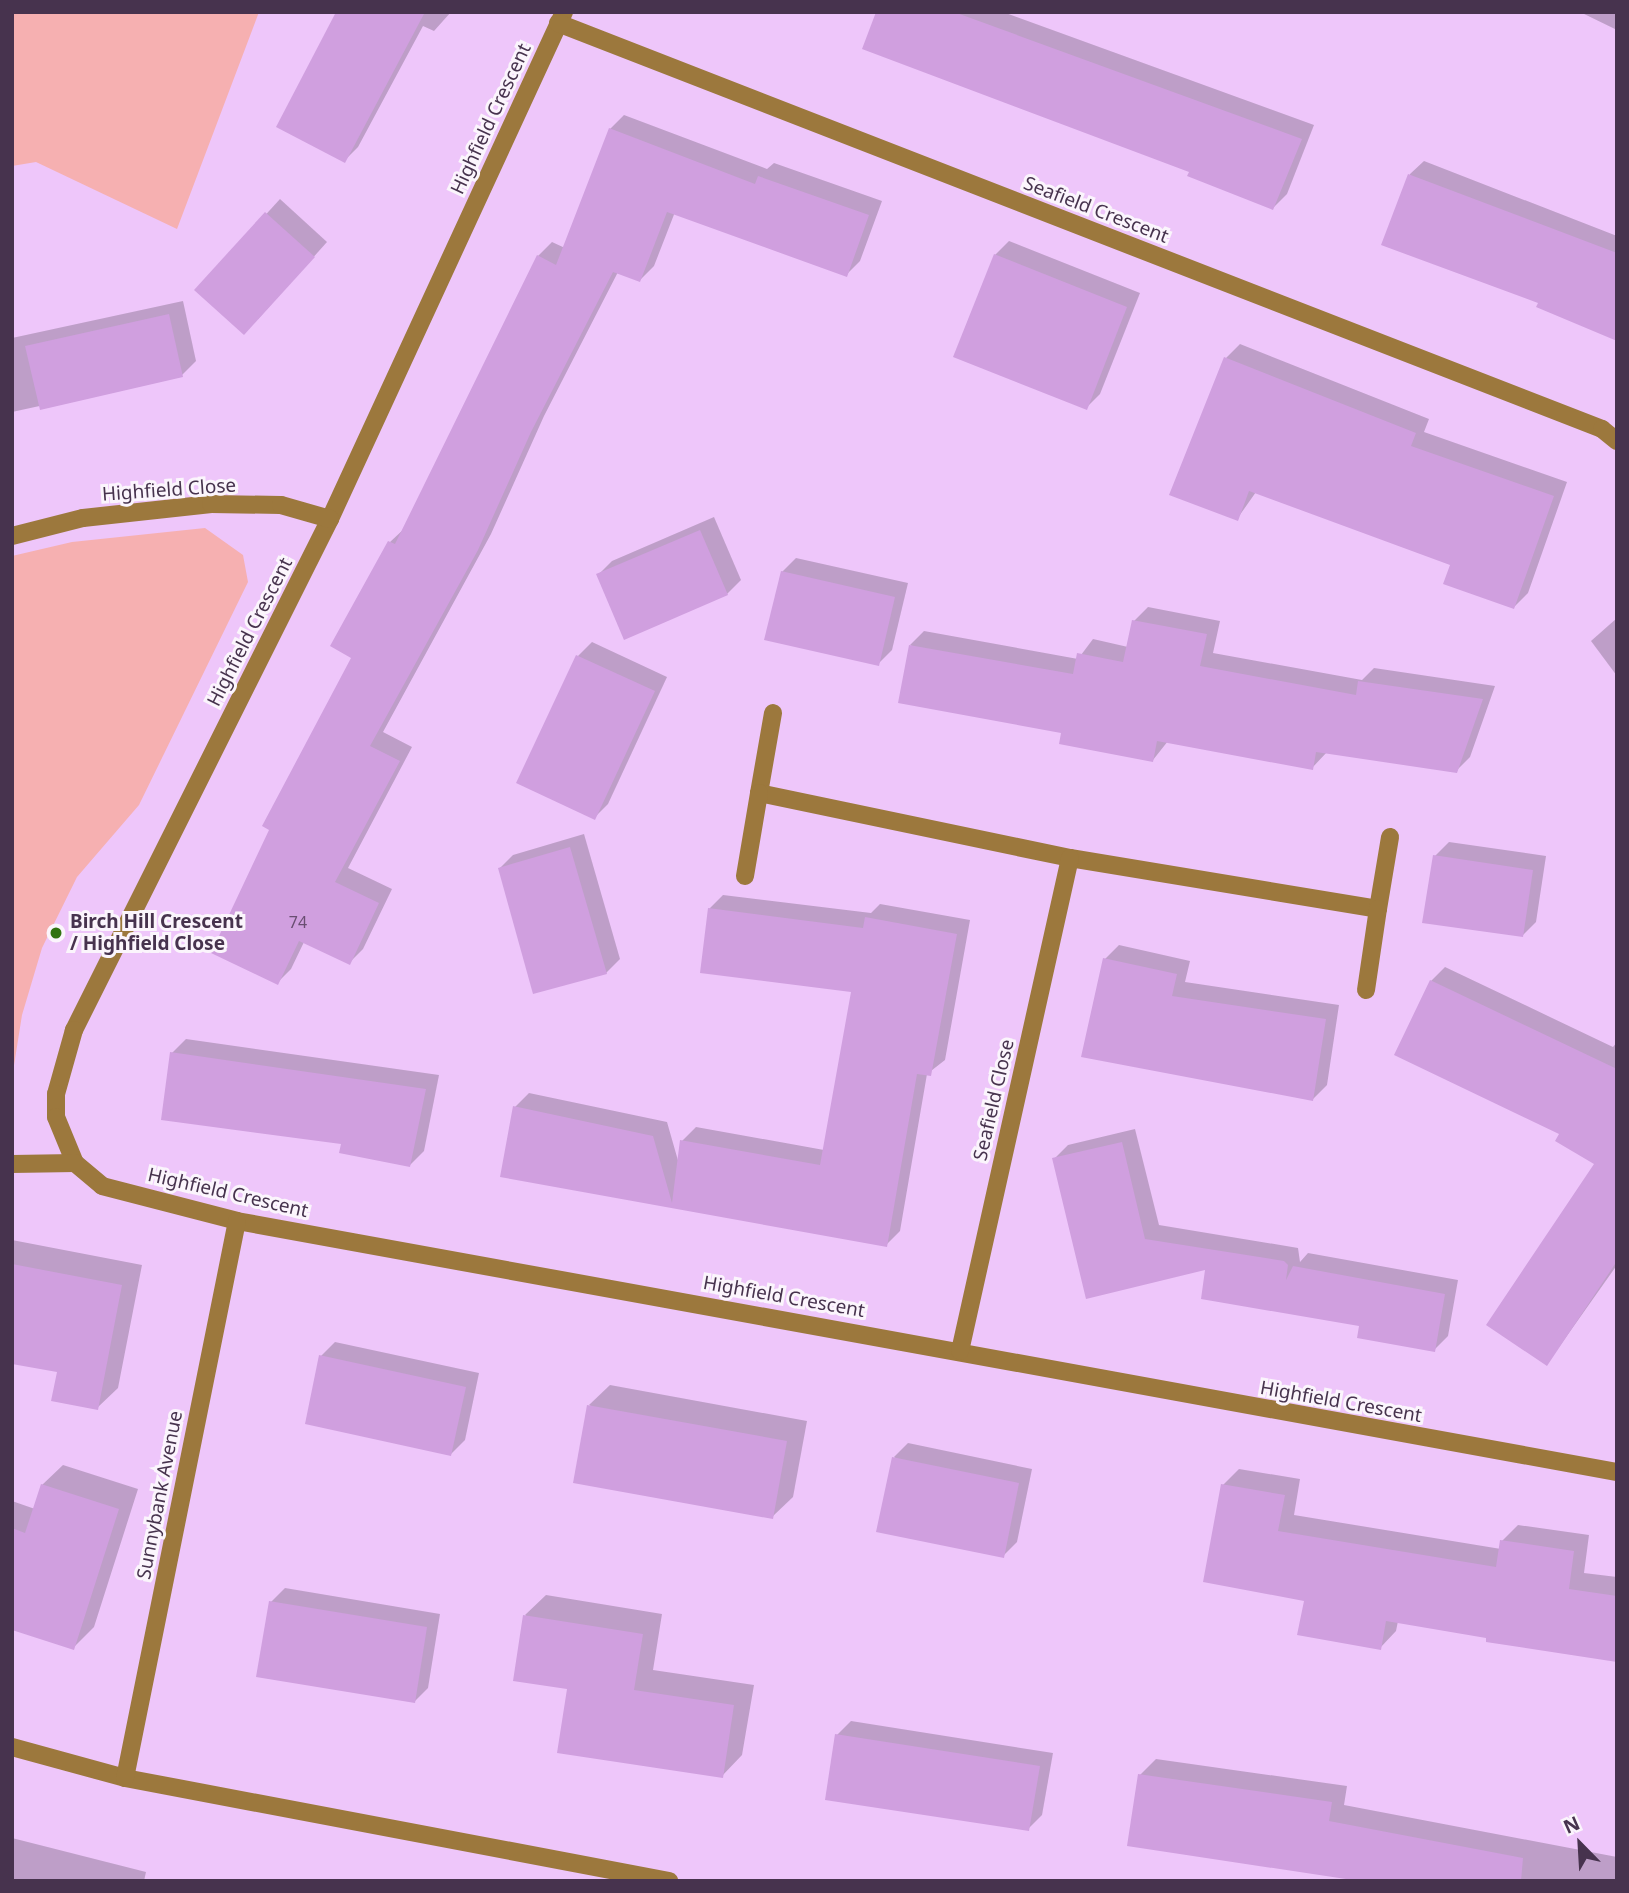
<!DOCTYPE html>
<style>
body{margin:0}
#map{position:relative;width:1629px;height:1893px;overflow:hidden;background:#eec6fa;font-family:"Noto Sans",sans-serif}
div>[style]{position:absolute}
.green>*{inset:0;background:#f6b0b1}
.shadow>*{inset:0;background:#0003}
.building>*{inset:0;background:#d09fdf}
.minor>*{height:18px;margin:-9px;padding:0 9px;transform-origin:9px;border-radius:9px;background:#9c783d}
.dots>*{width:19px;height:19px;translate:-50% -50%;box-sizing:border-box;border:4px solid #fbf5fc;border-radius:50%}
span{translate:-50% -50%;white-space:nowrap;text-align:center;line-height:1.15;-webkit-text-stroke:6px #fbf5fc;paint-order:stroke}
.number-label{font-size:16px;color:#694e72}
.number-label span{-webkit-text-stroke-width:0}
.street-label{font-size:19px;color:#47334e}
.poi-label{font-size:19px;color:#47334e;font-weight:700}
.left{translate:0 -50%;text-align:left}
.frame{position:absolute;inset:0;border:14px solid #47334e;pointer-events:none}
.north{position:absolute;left:1545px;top:1809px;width:70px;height:70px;-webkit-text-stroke:5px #fbf5fc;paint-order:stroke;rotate:336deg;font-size:19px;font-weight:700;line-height:28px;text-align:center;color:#47334e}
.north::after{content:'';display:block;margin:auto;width:24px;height:32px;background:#47334e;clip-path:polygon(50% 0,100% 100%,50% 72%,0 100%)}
</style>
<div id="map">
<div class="green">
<i style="clip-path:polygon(12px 12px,259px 12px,177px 229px,36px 162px,12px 166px)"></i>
<i style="clip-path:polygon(205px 528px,243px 555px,248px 582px,139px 805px,77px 877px,42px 948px,22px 1015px,12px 1078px,12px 556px,72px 542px)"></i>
</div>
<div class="shadow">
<i style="clip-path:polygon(359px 12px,451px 12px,434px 31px,423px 26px,358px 147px,344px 161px)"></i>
<i style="clip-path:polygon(878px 12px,1003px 12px,1314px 125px,1287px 194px,1273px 208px)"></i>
<i style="clip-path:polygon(1580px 12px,1617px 12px,1617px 30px)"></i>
<i style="clip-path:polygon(624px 115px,767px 169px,774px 163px,882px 201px,860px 261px,846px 275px,675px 212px,654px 266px,640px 280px,618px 272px,544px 416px,491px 534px,383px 732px,412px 747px,348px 868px,392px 889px,363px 949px,349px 963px,304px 942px,291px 969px,277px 983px,353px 657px,332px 646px,390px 542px,405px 528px,538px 256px,552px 242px,565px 248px,610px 129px)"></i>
<i style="clip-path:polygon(1424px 161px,1617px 236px,1617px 339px,1540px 302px,1384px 243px,1410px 174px)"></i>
<i style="clip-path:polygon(280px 199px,327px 242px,258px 319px,197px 290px)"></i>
<i style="clip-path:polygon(1009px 241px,1140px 293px,1100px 394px,1086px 408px,995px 255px)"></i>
<i style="clip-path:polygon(183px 301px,196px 361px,182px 375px,12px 412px,12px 338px)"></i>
<i style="clip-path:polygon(1240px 344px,1429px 419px,1424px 432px,1567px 482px,1528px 593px,1514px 607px,1452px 564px,1256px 492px,1237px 519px,1226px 358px)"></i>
<i style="clip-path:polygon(714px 517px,741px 580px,727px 594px,598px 575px,612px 561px)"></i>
<i style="clip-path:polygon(796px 558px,908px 583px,892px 650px,878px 664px,782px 572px)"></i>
<i style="clip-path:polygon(1148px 607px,1220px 621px,1213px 653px,1362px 680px,1374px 668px,1495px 686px,1470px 757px,1456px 771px,1327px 752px,1312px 768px,1168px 741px,1153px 760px,1063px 731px,910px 645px,924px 631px,1078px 659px,1093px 639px,1128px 647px,1134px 621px)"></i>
<i style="clip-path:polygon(1617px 618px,1617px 676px,1591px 641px)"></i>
<i style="clip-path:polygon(592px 642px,667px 677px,608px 804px,594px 818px,518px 783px,578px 656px)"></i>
<i style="clip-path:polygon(584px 834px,620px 959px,606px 973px,499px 869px,513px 855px)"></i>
<i style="clip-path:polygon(1449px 842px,1546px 856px,1536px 922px,1522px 936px,1435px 856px)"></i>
<i style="clip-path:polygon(723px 895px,871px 913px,880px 904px,970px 920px,945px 1060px,927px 1074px,900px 1231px,886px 1245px,502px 1176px,515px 1107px,529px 1093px,667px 1122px,679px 1164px,682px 1141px,696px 1127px,824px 1150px,853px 990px,709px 909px)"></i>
<i style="clip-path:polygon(1119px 945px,1190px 961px,1185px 982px,1339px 1005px,1327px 1085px,1313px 1099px,1105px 959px)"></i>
<i style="clip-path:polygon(1445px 967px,1613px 1047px,1617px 1042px,1617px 1265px,1547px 1364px,1597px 1163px,1562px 1133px,1431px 981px)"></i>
<i style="clip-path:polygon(186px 1039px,439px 1075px,424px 1151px,410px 1165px,343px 1143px,172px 1053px)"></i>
<i style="clip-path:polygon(1135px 1129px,1159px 1225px,1298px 1248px,1300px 1262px,1308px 1253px,1458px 1280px,1448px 1336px,1434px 1350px,1208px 1268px,1087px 1297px,1054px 1159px,1068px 1145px)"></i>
<i style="clip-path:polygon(12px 1240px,142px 1265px,118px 1388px,97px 1408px,59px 1371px,12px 1362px)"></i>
<i style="clip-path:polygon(335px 1342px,479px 1373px,465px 1440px,451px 1454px,321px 1356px)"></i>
<i style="clip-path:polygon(610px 1385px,807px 1421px,793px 1497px,772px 1517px,589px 1405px)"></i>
<i style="clip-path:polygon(908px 1443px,1032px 1469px,1017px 1542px,1003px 1556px,894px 1457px)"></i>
<i style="clip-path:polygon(63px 1465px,138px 1489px,94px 1627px,73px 1648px,12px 1628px,12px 1501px,35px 1509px,42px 1485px)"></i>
<i style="clip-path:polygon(1239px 1469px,1300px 1479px,1294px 1515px,1501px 1549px,1502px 1541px,1518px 1525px,1589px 1535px,1584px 1573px,1617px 1577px,1617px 1660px,1398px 1621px,1396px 1631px,1380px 1648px,1306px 1599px,1223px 1485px)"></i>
<i style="clip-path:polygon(285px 1588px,440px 1614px,428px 1688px,414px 1702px,271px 1602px)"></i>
<i style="clip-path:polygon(546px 1595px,662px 1614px,653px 1670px,754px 1685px,742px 1755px,722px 1776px,525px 1615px)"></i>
<i style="clip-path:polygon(851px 1721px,1053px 1753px,1042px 1815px,1028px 1829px,837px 1735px)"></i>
<i style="clip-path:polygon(1156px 1759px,1347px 1786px,1344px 1805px,1617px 1857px,1617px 1881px,1371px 1881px,1140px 1775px)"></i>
<i style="clip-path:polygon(12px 1838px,146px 1872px,144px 1881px,12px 1881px)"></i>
</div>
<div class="building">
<i style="clip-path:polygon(336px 12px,425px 12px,345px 163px,276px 127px)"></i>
<i style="clip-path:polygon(876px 12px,954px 12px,1302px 139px,1273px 210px,1187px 176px,1189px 172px,862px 49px)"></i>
<i style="clip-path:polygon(609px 128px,755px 184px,758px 176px,869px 215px,847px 277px,667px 212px,640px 282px,613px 272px,531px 432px,478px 550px,370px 746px,400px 761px,335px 882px,379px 903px,350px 965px,299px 941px,278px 985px,211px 953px,269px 830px,262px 826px,351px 658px,330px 646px,388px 541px,395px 544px,537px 255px,556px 265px)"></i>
<i style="clip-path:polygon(1408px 174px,1617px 253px,1617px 341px,1536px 307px,1538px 303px,1381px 245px)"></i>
<i style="clip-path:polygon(265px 212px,315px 257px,244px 335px,194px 290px)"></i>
<i style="clip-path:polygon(994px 254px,1127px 307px,1087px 410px,953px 357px)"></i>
<i style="clip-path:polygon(169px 314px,183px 377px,40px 410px,25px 346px)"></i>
<i style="clip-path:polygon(1224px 357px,1416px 433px,1411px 446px,1554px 496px,1514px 609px,1443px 584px,1450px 565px,1249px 491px,1238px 521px,1169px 495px)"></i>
<i style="clip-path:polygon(700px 530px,728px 595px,624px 640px,596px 574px)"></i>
<i style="clip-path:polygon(781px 571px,895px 597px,879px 666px,764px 640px)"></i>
<i style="clip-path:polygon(1132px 620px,1207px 634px,1200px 666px,1356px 695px,1358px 681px,1483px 699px,1457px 773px,1316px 752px,1313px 770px,1157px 741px,1153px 762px,1059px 744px,1061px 733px,898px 703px,909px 645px,1073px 674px,1077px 653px,1123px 662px)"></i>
<i style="clip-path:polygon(576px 655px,655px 691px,595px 820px,516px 783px)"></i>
<i style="clip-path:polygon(570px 847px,607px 974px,533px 994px,498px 868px)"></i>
<i style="clip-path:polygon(1433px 855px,1533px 870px,1523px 937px,1422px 923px)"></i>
<i style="clip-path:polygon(708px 908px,863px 928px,865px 917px,957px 934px,931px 1076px,917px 1074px,887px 1247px,500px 1177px,513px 1106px,653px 1136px,672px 1203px,680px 1140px,820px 1165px,851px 992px,700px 973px)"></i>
<i style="clip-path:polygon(1103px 958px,1177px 974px,1172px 996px,1326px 1019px,1313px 1101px,1081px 1057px)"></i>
<i style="clip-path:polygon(1430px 980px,1617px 1069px,1617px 1261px,1547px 1366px,1486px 1325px,1594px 1164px,1555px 1141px,1559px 1134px,1394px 1055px)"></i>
<i style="clip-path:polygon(170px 1052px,426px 1089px,410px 1167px,339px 1153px,341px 1144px,161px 1120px)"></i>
<i style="clip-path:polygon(1122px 1142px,1145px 1239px,1284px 1261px,1288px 1265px,1286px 1280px,1293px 1266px,1445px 1294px,1435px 1352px,1357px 1338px,1359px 1326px,1201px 1299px,1205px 1270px,1086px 1299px,1052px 1158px)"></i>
<i style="clip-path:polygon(12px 1264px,122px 1285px,98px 1410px,51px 1401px,57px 1372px,12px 1364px)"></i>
<i style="clip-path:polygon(319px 1355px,466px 1387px,451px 1456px,305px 1424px)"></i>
<i style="clip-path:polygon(587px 1405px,787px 1441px,773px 1519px,573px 1483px)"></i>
<i style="clip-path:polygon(892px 1457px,1019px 1483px,1004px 1558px,876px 1532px)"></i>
<i style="clip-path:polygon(41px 1484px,119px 1509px,74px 1650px,12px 1630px,12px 1528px,25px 1533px)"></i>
<i style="clip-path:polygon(1221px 1484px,1285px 1495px,1278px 1531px,1496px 1567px,1500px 1540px,1574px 1551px,1569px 1589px,1617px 1596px,1617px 1662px,1486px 1642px,1486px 1638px,1386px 1621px,1381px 1650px,1297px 1635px,1304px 1601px,1203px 1582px)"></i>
<i style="clip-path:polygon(269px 1601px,427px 1627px,415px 1703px,256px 1677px)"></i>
<i style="clip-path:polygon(523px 1615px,643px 1634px,634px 1690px,734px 1705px,723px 1778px,557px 1753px,567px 1689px,513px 1681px)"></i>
<i style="clip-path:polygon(835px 1734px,1040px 1766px,1029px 1831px,825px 1800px)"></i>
<i style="clip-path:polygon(1138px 1774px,1332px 1802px,1329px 1821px,1523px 1858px,1521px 1881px,1359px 1881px,1127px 1846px)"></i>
</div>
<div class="minor">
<i style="left:564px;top:12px;width:558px;rotate:114.78deg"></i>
<i style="left:330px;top:519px;width:572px;rotate:116.61deg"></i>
<i style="left:74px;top:1030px;width:66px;rotate:105.7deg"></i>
<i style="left:56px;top:1094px;width:23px;rotate:90deg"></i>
<i style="left:56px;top:1117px;width:50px;rotate:67.6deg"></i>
<i style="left:75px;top:1163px;width:35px;rotate:40deg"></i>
<i style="left:102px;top:1186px;width:139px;rotate:14.5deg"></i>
<i style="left:237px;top:1221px;width:1403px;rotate:10.31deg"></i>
<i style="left:558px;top:23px;width:1120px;rotate:21.25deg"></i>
<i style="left:1602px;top:429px;width:19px;rotate:39deg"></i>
<i style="left:12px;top:536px;width:73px;rotate:-14.2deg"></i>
<i style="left:83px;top:518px;width:129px;rotate:-6.2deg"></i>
<i style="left:211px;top:504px;width:70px;rotate:0.8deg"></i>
<i style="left:281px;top:505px;width:51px;rotate:15.9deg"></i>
<i style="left:773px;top:713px;width:81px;rotate:99.9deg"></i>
<i style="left:759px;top:793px;width:318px;rotate:11.8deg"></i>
<i style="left:1070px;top:858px;width:312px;rotate:9.4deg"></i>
<i style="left:1378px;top:909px;width:73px;rotate:-80.5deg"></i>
<i style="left:745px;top:876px;width:84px;rotate:-80.4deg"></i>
<i style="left:1366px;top:990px;width:82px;rotate:-81.6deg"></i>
<i style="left:12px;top:1164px;width:63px;rotate:-0.9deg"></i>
<i style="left:960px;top:1351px;width:505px;rotate:-77.42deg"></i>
<i style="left:12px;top:1747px;width:117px;rotate:15.3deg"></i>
<i style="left:125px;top:1778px;width:554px;rotate:10.72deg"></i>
<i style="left:125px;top:1778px;width:568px;rotate:-78.63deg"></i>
</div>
<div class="dots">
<i style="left:56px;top:933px;background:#317310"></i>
</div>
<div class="number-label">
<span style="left:298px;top:922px">74</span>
</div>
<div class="street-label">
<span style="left:491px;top:119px;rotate:-65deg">Highfield Crescent</span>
<span style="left:1096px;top:210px;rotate:21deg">Seafield Crescent</span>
<span style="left:169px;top:490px;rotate:-4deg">Highfield Close</span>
<span style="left:250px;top:632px;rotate:-63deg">Highfield Crescent</span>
<span style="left:994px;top:1100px;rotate:-77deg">Seafield Close</span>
<span style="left:228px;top:1193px;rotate:13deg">Highfield Crescent</span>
<span style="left:784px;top:1297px;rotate:10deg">Highfield Crescent</span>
<span style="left:1341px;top:1402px;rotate:10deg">Highfield Crescent</span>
<span style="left:160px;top:1495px;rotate:-79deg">Sunnybank Avenue</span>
</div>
<div class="poi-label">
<span class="left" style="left:70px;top:933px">Birch Hill Crescent<br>/ Highfield Close</span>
</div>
<div class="frame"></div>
<div class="north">N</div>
</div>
